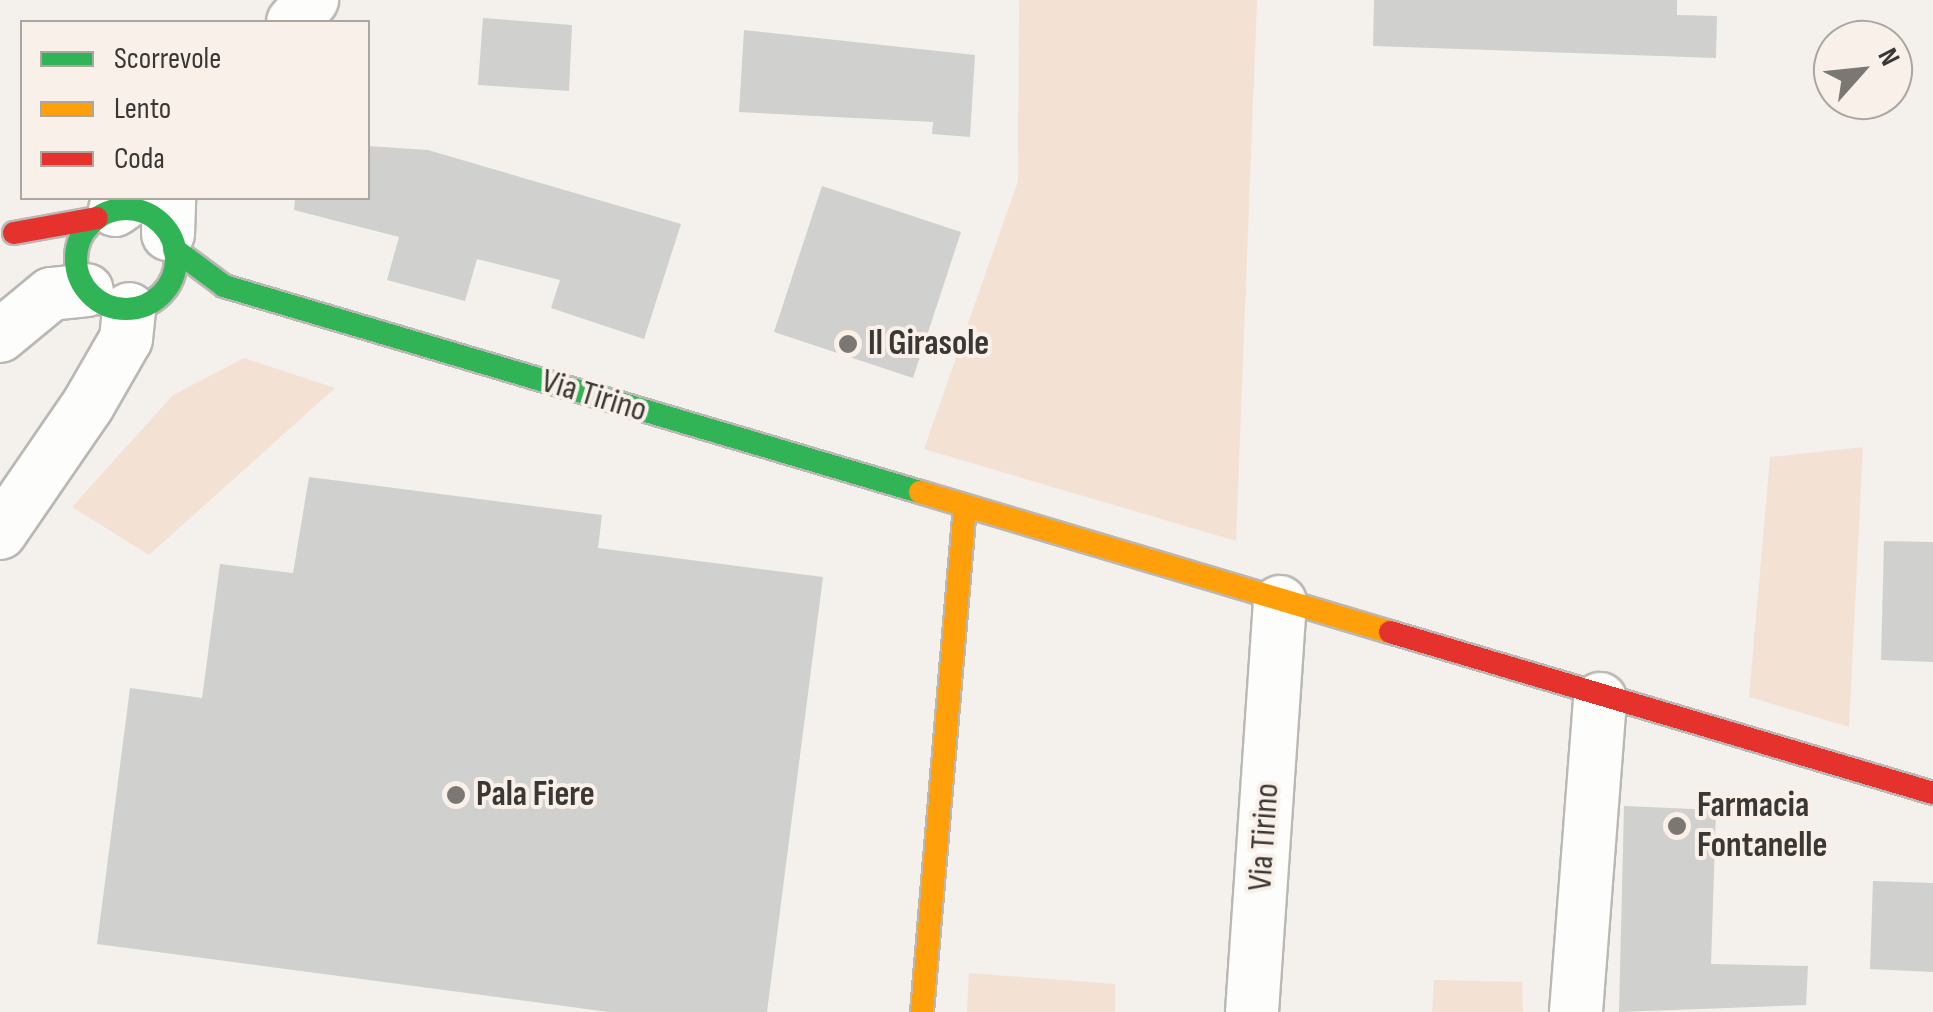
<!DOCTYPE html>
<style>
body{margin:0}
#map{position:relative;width:1933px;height:1012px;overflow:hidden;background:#f4f0ec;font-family:"Sofia Sans Condensed",sans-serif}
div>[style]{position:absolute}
.green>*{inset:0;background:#f3e2d4}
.building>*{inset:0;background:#d0d0cf}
.roads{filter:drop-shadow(2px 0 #bab7b4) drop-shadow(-2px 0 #bab7b4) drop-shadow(0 2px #bab7b4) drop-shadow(0 -2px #bab7b4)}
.street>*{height:52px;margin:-26px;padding:0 26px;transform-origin:26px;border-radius:26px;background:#fdfdfc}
.fast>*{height:22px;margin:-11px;padding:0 11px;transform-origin:11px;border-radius:11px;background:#30b455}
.fast>.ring{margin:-11px;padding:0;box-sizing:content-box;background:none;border:22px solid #30b455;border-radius:50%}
.slow>*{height:22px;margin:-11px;padding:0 11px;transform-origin:11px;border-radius:11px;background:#ff9f0a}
.jam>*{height:22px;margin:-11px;padding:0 11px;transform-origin:11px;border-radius:11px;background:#e5322d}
.dots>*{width:28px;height:28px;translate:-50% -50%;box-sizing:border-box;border:5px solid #f8f0e9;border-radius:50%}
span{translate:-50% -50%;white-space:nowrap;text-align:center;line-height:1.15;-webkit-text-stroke:8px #f8f0e9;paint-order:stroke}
.poi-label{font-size:35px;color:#3a3734;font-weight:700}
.left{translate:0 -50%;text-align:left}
.street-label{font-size:35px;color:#3a3734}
.legend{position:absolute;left:20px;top:20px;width:350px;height:180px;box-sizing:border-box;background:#f8f0e9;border:2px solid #aca6a1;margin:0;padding:12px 18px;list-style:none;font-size:30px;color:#3a3734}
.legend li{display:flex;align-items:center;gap:20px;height:50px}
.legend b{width:50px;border:2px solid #aca6a1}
.north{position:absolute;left:1813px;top:20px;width:100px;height:100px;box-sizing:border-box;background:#f8f0e9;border:2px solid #aca6a1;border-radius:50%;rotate:63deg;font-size:28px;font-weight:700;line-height:40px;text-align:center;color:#3a3734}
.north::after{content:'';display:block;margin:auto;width:35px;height:45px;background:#7b7874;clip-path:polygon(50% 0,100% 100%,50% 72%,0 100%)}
</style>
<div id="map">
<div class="green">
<i style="clip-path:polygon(1019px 0,1257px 0,1236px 541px,924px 449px,1018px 181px)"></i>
<i style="clip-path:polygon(244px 358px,335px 388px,149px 555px,72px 507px,173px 395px)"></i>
<i style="clip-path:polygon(1863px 447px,1849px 727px,1749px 697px,1770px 457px)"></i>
<i style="clip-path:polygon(969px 973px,1115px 984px,1115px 1012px,967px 1012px)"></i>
<i style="clip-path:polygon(1434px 980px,1522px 982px,1523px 1012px,1432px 1012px)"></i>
</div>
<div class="building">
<i style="clip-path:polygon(1374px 0,1677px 0,1677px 15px,1717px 16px,1716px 58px,1373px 46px)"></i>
<i style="clip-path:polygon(483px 18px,572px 25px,569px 91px,478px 85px)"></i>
<i style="clip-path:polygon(744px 30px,975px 55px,970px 137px,932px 134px,933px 122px,739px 112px)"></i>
<i style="clip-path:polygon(368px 146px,428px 150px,681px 224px,644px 339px,551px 308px,560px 280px,477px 259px,465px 301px,387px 280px,399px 237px,294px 210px,295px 198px,368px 198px)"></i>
<i style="clip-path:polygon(822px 186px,961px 232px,913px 378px,774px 332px)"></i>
<i style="clip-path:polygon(309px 477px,602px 515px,598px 548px,823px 577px,767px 1012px,609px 1012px,97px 944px,130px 688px,202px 698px,220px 564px,293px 573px)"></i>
<i style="clip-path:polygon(1884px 541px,1933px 542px,1933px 662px,1881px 660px)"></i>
<i style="clip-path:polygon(1624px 806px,1716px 810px,1711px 964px,1808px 966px,1806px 1005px,1619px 1012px)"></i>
<i style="clip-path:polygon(1873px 881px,1933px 883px,1933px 972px,1870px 969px)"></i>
</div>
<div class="roads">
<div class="street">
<i style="left:293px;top:22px;width:29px;rotate:-49deg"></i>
<i style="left:115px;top:210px;width:21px;rotate:-35deg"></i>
<i style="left:168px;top:234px;width:36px;rotate:-88deg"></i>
<i style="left:0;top:336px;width:66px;rotate:-39.5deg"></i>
<i style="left:51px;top:294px;width:36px;rotate:-6deg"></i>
<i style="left:0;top:533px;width:155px;rotate:-55.5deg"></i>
<i style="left:88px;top:405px;width:76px;rotate:-60.1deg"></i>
<i style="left:126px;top:339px;width:30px;rotate:-84deg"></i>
<i style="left:1252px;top:1012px;width:411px;rotate:-86.1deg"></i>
<i style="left:1576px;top:1012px;width:314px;rotate:-85.6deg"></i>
</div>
<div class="fast">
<i class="ring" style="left:76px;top:209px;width:78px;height:78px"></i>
<i style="left:174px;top:249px;width:62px;rotate:36.5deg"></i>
<i style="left:224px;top:286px;width:726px;rotate:16.49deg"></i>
</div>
<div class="slow">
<i style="left:920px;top:492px;width:490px;rotate:16.6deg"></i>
<i style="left:922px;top:1012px;width:508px;rotate:-85.14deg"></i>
</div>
<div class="jam">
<i style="left:14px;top:233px;width:84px;rotate:-10.2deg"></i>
<i style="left:1390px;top:632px;width:566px;rotate:16.52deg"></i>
</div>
</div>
<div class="dots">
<i style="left:848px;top:344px;background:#7b7874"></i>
<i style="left:456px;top:795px;background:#7b7874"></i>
<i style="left:1677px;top:826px;background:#7b7874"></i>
</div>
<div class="poi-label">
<span class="left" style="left:868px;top:344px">Il Girasole</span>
<span class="left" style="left:476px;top:795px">Pala Fiere</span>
<span class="left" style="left:1697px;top:826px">Farmacia<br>Fontanelle</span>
</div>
<div class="street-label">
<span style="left:594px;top:396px;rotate:17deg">Via Tirino</span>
<span style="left:1264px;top:837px;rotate:-86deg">Via Tirino</span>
</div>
<ul class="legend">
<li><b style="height:12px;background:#30b455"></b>Scorrevole</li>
<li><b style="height:12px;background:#ff9f0a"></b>Lento</li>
<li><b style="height:12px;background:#e5322d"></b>Coda</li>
</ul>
<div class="north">N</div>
</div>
